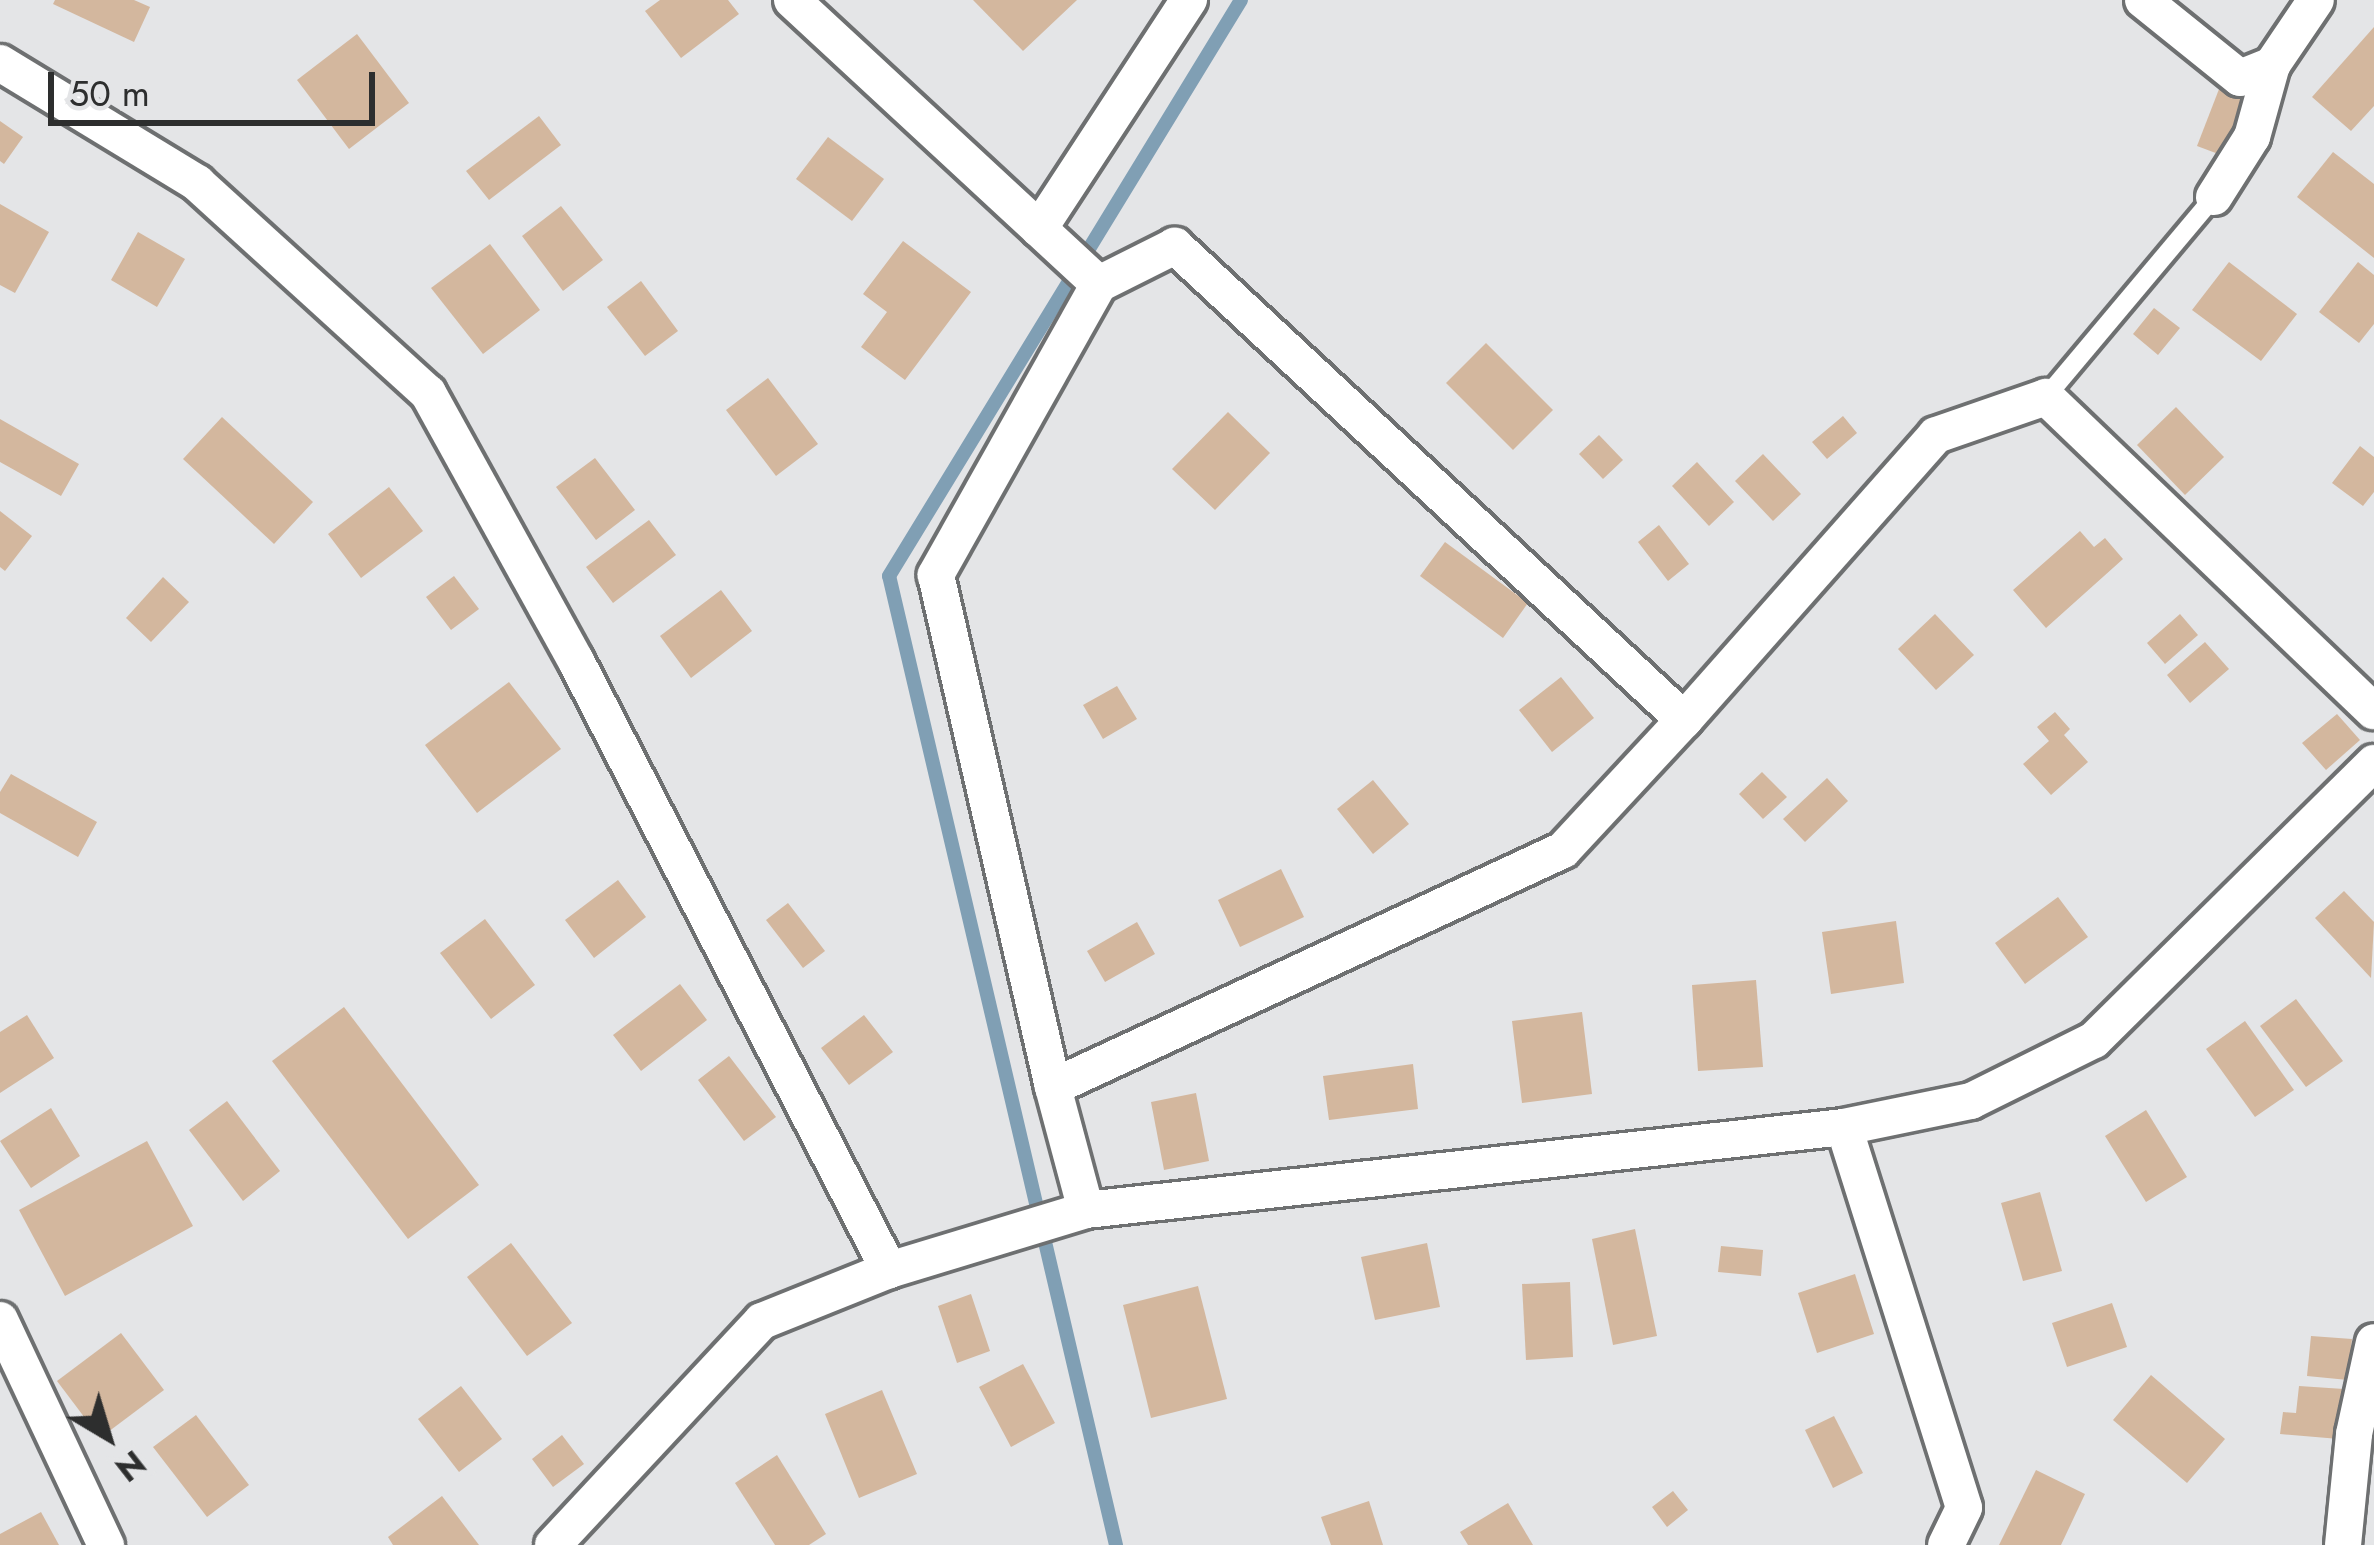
<!DOCTYPE html>
<style>
body{margin:0}
#map{position:relative;width:2374px;height:1545px;overflow:hidden;background:#e4e5e7;font-family:Jost,sans-serif}
div>[style]{position:absolute}
.stream>*{height:14px;margin:-7px;padding:0 7px;transform-origin:7px;border-radius:7px;background:#809fb4}
.building>*{inset:0;background:#d3b79e}
.roads{filter:drop-shadow(3px 0 #6e7071) drop-shadow(-3px 0 #6e7071) drop-shadow(0 3px #6e7071) drop-shadow(0 -3px #6e7071)}
.service>*{height:18px;margin:-9px;padding:0 9px;transform-origin:9px;border-radius:9px;background:#fff}
.minor>*{height:36px;margin:-18px;padding:0 18px;transform-origin:18px;border-radius:18px;background:#fff}
span{translate:-50% -50%;white-space:nowrap;text-align:center;line-height:1.15;-webkit-text-stroke:10px #e4e5e7;paint-order:stroke}
.north{position:absolute;left:48px;top:1377px;width:120px;height:120px;-webkit-text-stroke:9px #e4e5e7;paint-order:stroke;rotate:142deg;font-size:33px;font-weight:700;line-height:48px;text-align:center;color:#2d2e2e}
.north::after{content:'';display:block;margin:auto;width:42px;height:54px;background:#2d2e2e;clip-path:polygon(50% 0,100% 100%,50% 72%,0 100%)}
.scale{position:absolute;left:48px;top:72px;width:327px;height:54px;box-sizing:border-box;border:6px solid #2d2e2e;border-top:0;padding-left:15px;font-size:36px;line-height:42px;white-space:nowrap;color:#2d2e2e;-webkit-text-stroke:9px #e4e5e7;paint-order:stroke}
</style>
<div id="map">
<div class="stream">
<i style="left:1116px;top:1545px;width:995px;rotate:-103.18deg"></i>
<i style="left:889px;top:576px;width:675px;rotate:-58.57deg"></i>
</div>
<div class="building">
<i style="clip-path:polygon(55px 0,134px 0,150px 7px,134px 42px,53px 4px)"></i>
<i style="clip-path:polygon(660px 0,728px 0,739px 14px,681px 58px,645px 11px)"></i>
<i style="clip-path:polygon(973px 0,1077px 0,1023px 51px)"></i>
<i style="clip-path:polygon(2374px 27px,2374px 106px,2351px 131px,2312px 97px)"></i>
<i style="clip-path:polygon(357px 34px,409px 103px,349px 149px,297px 80px)"></i>
<i style="clip-path:polygon(2221px 84px,2253px 96px,2229px 158px,2197px 146px)"></i>
<i style="clip-path:polygon(539px 116px,561px 145px,489px 200px,466px 171px)"></i>
<i style="clip-path:polygon(0 121px,23px 137px,4px 164px,0 161px)"></i>
<i style="clip-path:polygon(828px 137px,884px 179px,852px 221px,796px 179px)"></i>
<i style="clip-path:polygon(2333px 152px,2374px 184px,2374px 258px,2297px 197px)"></i>
<i style="clip-path:polygon(0 204px,49px 232px,15px 293px,0 285px)"></i>
<i style="clip-path:polygon(561px 206px,603px 260px,563px 291px,522px 236px)"></i>
<i style="clip-path:polygon(138px 232px,185px 259px,157px 307px,111px 280px)"></i>
<i style="clip-path:polygon(903px 241px,971px 292px,905px 380px,861px 347px,887px 312px,863px 294px)"></i>
<i style="clip-path:polygon(490px 244px,540px 310px,483px 354px,431px 288px)"></i>
<i style="clip-path:polygon(2229px 262px,2297px 314px,2261px 361px,2192px 310px)"></i>
<i style="clip-path:polygon(2358px 262px,2374px 275px,2374px 324px,2359px 343px,2319px 312px)"></i>
<i style="clip-path:polygon(641px 281px,678px 331px,645px 356px,607px 307px)"></i>
<i style="clip-path:polygon(2154px 308px,2180px 328px,2158px 355px,2133px 334px)"></i>
<i style="clip-path:polygon(1486px 343px,1553px 410px,1513px 450px,1446px 383px)"></i>
<i style="clip-path:polygon(768px 378px,818px 444px,776px 476px,726px 410px)"></i>
<i style="clip-path:polygon(2176px 407px,2224px 457px,2185px 495px,2137px 445px)"></i>
<i style="clip-path:polygon(1228px 412px,1270px 453px,1215px 510px,1172px 469px)"></i>
<i style="clip-path:polygon(1843px 416px,1857px 433px,1827px 459px,1812px 442px)"></i>
<i style="clip-path:polygon(222px 417px,313px 502px,274px 544px,183px 459px)"></i>
<i style="clip-path:polygon(0 419px,79px 464px,61px 496px,0 462px)"></i>
<i style="clip-path:polygon(1599px 435px,1623px 460px,1603px 479px,1579px 454px)"></i>
<i style="clip-path:polygon(2360px 446px,2374px 457px,2374px 492px,2363px 506px,2332px 483px)"></i>
<i style="clip-path:polygon(1763px 454px,1801px 494px,1773px 521px,1735px 481px)"></i>
<i style="clip-path:polygon(595px 458px,635px 510px,596px 540px,556px 487px)"></i>
<i style="clip-path:polygon(1697px 462px,1734px 502px,1709px 526px,1672px 486px)"></i>
<i style="clip-path:polygon(389px 487px,423px 531px,361px 578px,328px 534px)"></i>
<i style="clip-path:polygon(0 511px,32px 536px,5px 571px,0 567px)"></i>
<i style="clip-path:polygon(649px 520px,676px 555px,613px 603px,586px 567px)"></i>
<i style="clip-path:polygon(1659px 525px,1689px 564px,1668px 581px,1638px 542px)"></i>
<i style="clip-path:polygon(2080px 531px,2094px 547px,2105px 538px,2123px 559px,2046px 628px,2013px 590px)"></i>
<i style="clip-path:polygon(1445px 542px,1528px 603px,1503px 638px,1420px 576px)"></i>
<i style="clip-path:polygon(454px 576px,479px 609px,451px 630px,426px 597px)"></i>
<i style="clip-path:polygon(163px 577px,189px 602px,151px 642px,126px 618px)"></i>
<i style="clip-path:polygon(721px 590px,752px 631px,691px 678px,660px 636px)"></i>
<i style="clip-path:polygon(1935px 614px,1974px 655px,1936px 690px,1898px 649px)"></i>
<i style="clip-path:polygon(2180px 614px,2198px 635px,2165px 664px,2147px 643px)"></i>
<i style="clip-path:polygon(2205px 642px,2229px 669px,2190px 703px,2167px 675px)"></i>
<i style="clip-path:polygon(1561px 677px,1594px 718px,1552px 752px,1519px 710px)"></i>
<i style="clip-path:polygon(509px 682px,561px 749px,477px 813px,425px 745px)"></i>
<i style="clip-path:polygon(1117px 686px,1137px 719px,1103px 739px,1083px 705px)"></i>
<i style="clip-path:polygon(2055px 712px,2070px 729px,2064px 735px,2088px 762px,2051px 795px,2023px 764px,2049px 741px,2037px 727px)"></i>
<i style="clip-path:polygon(2337px 714px,2360px 740px,2326px 770px,2302px 743px)"></i>
<i style="clip-path:polygon(1762px 772px,1787px 797px,1763px 819px,1739px 794px)"></i>
<i style="clip-path:polygon(11px 774px,97px 822px,78px 857px,0 813px,0 792px)"></i>
<i style="clip-path:polygon(1827px 778px,1848px 801px,1805px 842px,1783px 819px)"></i>
<i style="clip-path:polygon(1373px 780px,1409px 824px,1373px 854px,1337px 809px)"></i>
<i style="clip-path:polygon(1281px 869px,1304px 917px,1240px 947px,1218px 900px)"></i>
<i style="clip-path:polygon(618px 880px,646px 917px,594px 958px,565px 920px)"></i>
<i style="clip-path:polygon(2344px 891px,2374px 922px,2371px 978px,2315px 918px)"></i>
<i style="clip-path:polygon(2058px 897px,2088px 937px,2025px 984px,1995px 943px)"></i>
<i style="clip-path:polygon(788px 903px,825px 951px,803px 968px,766px 920px)"></i>
<i style="clip-path:polygon(485px 919px,535px 985px,491px 1019px,440px 953px)"></i>
<i style="clip-path:polygon(1896px 921px,1904px 983px,1831px 994px,1822px 932px)"></i>
<i style="clip-path:polygon(1137px 922px,1155px 954px,1105px 982px,1087px 951px)"></i>
<i style="clip-path:polygon(1756px 980px,1763px 1067px,1698px 1071px,1692px 985px)"></i>
<i style="clip-path:polygon(680px 984px,707px 1020px,641px 1071px,613px 1035px)"></i>
<i style="clip-path:polygon(2296px 999px,2343px 1061px,2306px 1087px,2260px 1026px)"></i>
<i style="clip-path:polygon(344px 1007px,479px 1185px,408px 1239px,272px 1061px)"></i>
<i style="clip-path:polygon(1582px 1012px,1592px 1094px,1522px 1103px,1512px 1021px)"></i>
<i style="clip-path:polygon(27px 1015px,54px 1058px,0 1093px,0 1032px)"></i>
<i style="clip-path:polygon(864px 1015px,893px 1052px,849px 1085px,821px 1048px)"></i>
<i style="clip-path:polygon(2245px 1021px,2294px 1090px,2255px 1117px,2206px 1049px)"></i>
<i style="clip-path:polygon(729px 1056px,776px 1117px,744px 1141px,698px 1080px)"></i>
<i style="clip-path:polygon(1413px 1064px,1418px 1109px,1329px 1120px,1323px 1076px)"></i>
<i style="clip-path:polygon(1196px 1093px,1209px 1161px,1164px 1170px,1151px 1102px)"></i>
<i style="clip-path:polygon(227px 1101px,280px 1171px,243px 1201px,189px 1130px)"></i>
<i style="clip-path:polygon(51px 1108px,80px 1156px,31px 1188px,0 1141px)"></i>
<i style="clip-path:polygon(2146px 1110px,2187px 1177px,2146px 1202px,2105px 1136px)"></i>
<i style="clip-path:polygon(147px 1141px,193px 1226px,65px 1296px,19px 1210px)"></i>
<i style="clip-path:polygon(2040px 1192px,2062px 1271px,2023px 1281px,2001px 1203px)"></i>
<i style="clip-path:polygon(1635px 1229px,1657px 1336px,1613px 1345px,1592px 1239px)"></i>
<i style="clip-path:polygon(511px 1243px,572px 1323px,527px 1356px,467px 1277px)"></i>
<i style="clip-path:polygon(1427px 1243px,1440px 1307px,1375px 1320px,1361px 1257px)"></i>
<i style="clip-path:polygon(1721px 1246px,1763px 1250px,1761px 1276px,1718px 1272px)"></i>
<i style="clip-path:polygon(1855px 1274px,1874px 1334px,1817px 1353px,1798px 1293px)"></i>
<i style="clip-path:polygon(1570px 1282px,1573px 1357px,1526px 1360px,1522px 1284px)"></i>
<i style="clip-path:polygon(1198px 1286px,1227px 1399px,1151px 1418px,1123px 1305px)"></i>
<i style="clip-path:polygon(971px 1294px,990px 1351px,957px 1363px,938px 1306px)"></i>
<i style="clip-path:polygon(2112px 1303px,2127px 1347px,2067px 1367px,2052px 1323px)"></i>
<i style="clip-path:polygon(121px 1333px,164px 1390px,100px 1438px,57px 1381px)"></i>
<i style="clip-path:polygon(2311px 1336px,2352px 1339px,2348px 1380px,2307px 1376px)"></i>
<i style="clip-path:polygon(1023px 1364px,1055px 1423px,1011px 1447px,979px 1387px)"></i>
<i style="clip-path:polygon(2151px 1375px,2225px 1439px,2187px 1483px,2113px 1420px)"></i>
<i style="clip-path:polygon(461px 1386px,502px 1439px,459px 1472px,418px 1419px)"></i>
<i style="clip-path:polygon(2299px 1386px,2344px 1389px,2339px 1439px,2280px 1434px,2283px 1412px,2296px 1413px)"></i>
<i style="clip-path:polygon(882px 1390px,917px 1474px,859px 1498px,825px 1414px)"></i>
<i style="clip-path:polygon(196px 1415px,249px 1485px,207px 1517px,153px 1447px)"></i>
<i style="clip-path:polygon(1834px 1416px,1863px 1473px,1833px 1488px,1805px 1430px)"></i>
<i style="clip-path:polygon(562px 1435px,584px 1464px,553px 1487px,532px 1459px)"></i>
<i style="clip-path:polygon(777px 1455px,826px 1534px,809px 1545px,775px 1545px,735px 1483px)"></i>
<i style="clip-path:polygon(2036px 1470px,2085px 1494px,2061px 1545px,1999px 1545px)"></i>
<i style="clip-path:polygon(1673px 1491px,1688px 1510px,1667px 1527px,1652px 1507px)"></i>
<i style="clip-path:polygon(442px 1496px,479px 1545px,393px 1545px,388px 1537px)"></i>
<i style="clip-path:polygon(1369px 1501px,1383px 1545px,1331px 1545px,1321px 1517px)"></i>
<i style="clip-path:polygon(1508px 1503px,1533px 1545px,1468px 1545px,1460px 1532px)"></i>
<i style="clip-path:polygon(41px 1512px,59px 1545px,0 1545px,0 1534px)"></i>
</div>
<div class="roads">
<div class="service">
<i style="left:2046px;top:397px;width:261px;rotate:-50deg"></i>
</div>
<div class="minor">
<i style="left:792px;top:0;width:418px;rotate:42.8deg"></i>
<i style="left:1099px;top:284px;width:334px;rotate:119.3deg"></i>
<i style="left:936px;top:575px;width:525px;rotate:77.13deg"></i>
<i style="left:1053px;top:1087px;width:127px;rotate:75deg"></i>
<i style="left:2143px;top:0;width:124px;rotate:38.8deg"></i>
<i style="left:2240px;top:78px;width:35px;rotate:-22deg"></i>
<i style="left:2272px;top:65px;width:78px;rotate:-55.9deg"></i>
<i style="left:0;top:63px;width:231px;rotate:31.3deg"></i>
<i style="left:197px;top:183px;width:312px;rotate:42.3deg"></i>
<i style="left:428px;top:393px;width:306px;rotate:61.1deg"></i>
<i style="left:576px;top:661px;width:685px;rotate:62.8deg"></i>
<i style="left:2214px;top:197px;width:71px;rotate:-57.7deg"></i>
<i style="left:2252px;top:137px;width:75px;rotate:-74.5deg"></i>
<i style="left:1039px;top:229px;width:274px;rotate:-56.8deg"></i>
<i style="left:1684px;top:720px;width:380px;rotate:-48.5deg"></i>
<i style="left:1936px;top:435px;width:116px;rotate:-19.1deg"></i>
<i style="left:2046px;top:397px;width:454px;rotate:43.8deg"></i>
<i style="left:1053px;top:1087px;width:562px;rotate:-24.92deg"></i>
<i style="left:1563px;top:850px;width:178px;rotate:-47.1deg"></i>
<i style="left:1684px;top:720px;width:696px;rotate:-137.04deg"></i>
<i style="left:1175px;top:246px;width:85px;rotate:153.4deg"></i>
<i style="left:1844px;top:1127px;width:399px;rotate:72.5deg"></i>
<i style="left:1964px;top:1508px;width:41px;rotate:115.9deg"></i>
<i style="left:0;top:1320px;width:249px;rotate:64.8deg"></i>
<i style="left:553px;top:1545px;width:306px;rotate:-47deg"></i>
<i style="left:762px;top:1321px;width:137px;rotate:-21.9deg"></i>
<i style="left:889px;top:1270px;width:206px;rotate:-16.9deg"></i>
<i style="left:1086px;top:1210px;width:763px;rotate:-6.25deg"></i>
<i style="left:1844px;top:1127px;width:130px;rotate:-11.6deg"></i>
<i style="left:1971px;top:1101px;width:137px;rotate:-26.4deg"></i>
<i style="left:2094px;top:1040px;width:394px;rotate:-44.7deg"></i>
<i style="left:2343px;top:1545px;width:112px;rotate:-84.3deg"></i>
<i style="left:2354px;top:1434px;width:94px;rotate:-77.7deg"></i>
</div>
</div>
<div class="north">N</div>
<div class="scale">50 m</div>
</div>
